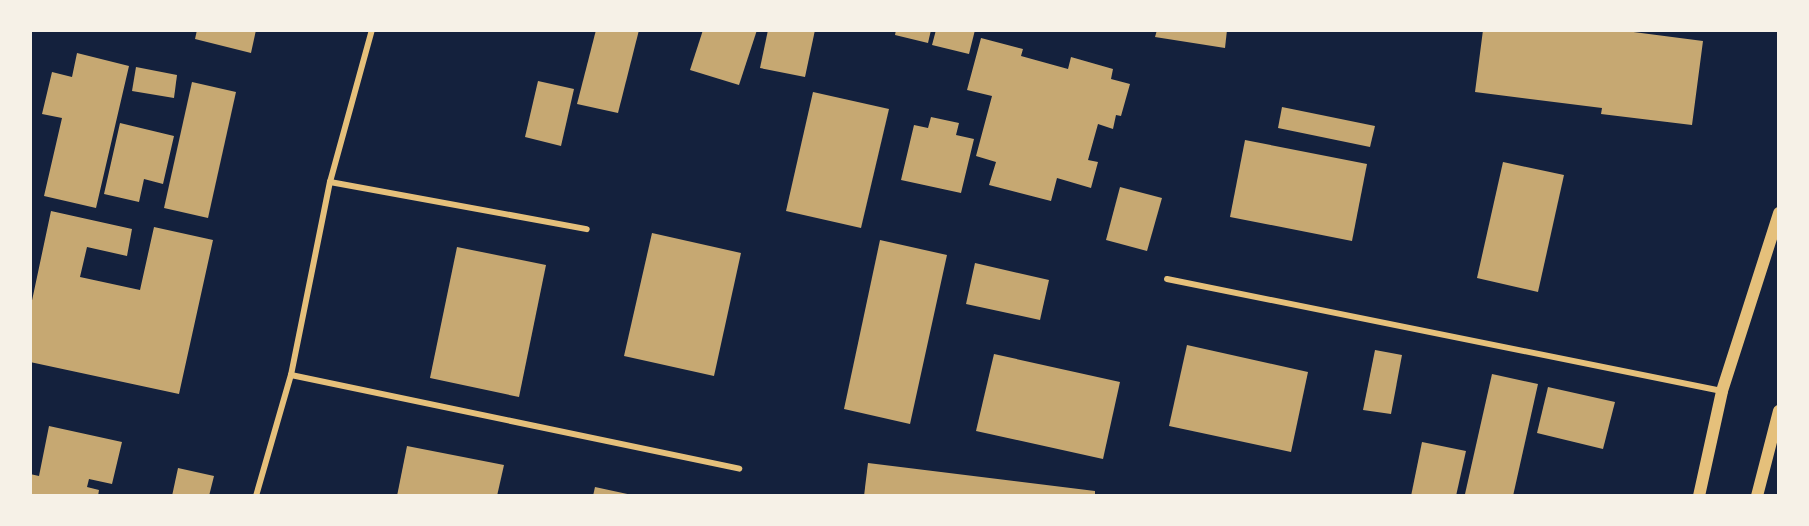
<!DOCTYPE html>
<style>
body{margin:0}
#map{position:relative;width:1809px;height:526px;overflow:hidden;background:#14213d;font-family:"Public Sans",sans-serif}
div>[style]{position:absolute}
.building>*{inset:0;background:#c6a872}
.minor>*{height:6px;margin:-3px;padding:0 3px;transform-origin:3px;border-radius:3px;background:#e5c07b}
.secondary>*{height:12px;margin:-6px;padding:0 6px;transform-origin:6px;border-radius:6px;background:#e5c07b}
span{translate:-50% -50%;white-space:nowrap;text-align:center;line-height:1.15;-webkit-text-stroke:4.5px #f6f1e7;paint-order:stroke}
.frame{position:absolute;inset:0;border:32px solid #f6f1e7;pointer-events:none}
</style>
<div id="map">
<div class="building">
<i style="clip-path:polygon(197px 30px,256px 30px,251px 53px,195px 39px)"></i>
<i style="clip-path:polygon(596px 30px,639px 30px,618px 113px,577px 104px)"></i>
<i style="clip-path:polygon(703px 30px,757px 30px,739px 85px,690px 70px)"></i>
<i style="clip-path:polygon(768px 30px,815px 30px,805px 77px,760px 68px)"></i>
<i style="clip-path:polygon(896px 30px,931px 30px,928px 43px,895px 35px)"></i>
<i style="clip-path:polygon(936px 30px,975px 30px,969px 54px,932px 45px)"></i>
<i style="clip-path:polygon(1157px 30px,1227px 30px,1225px 48px,1155px 37px)"></i>
<i style="clip-path:polygon(1483px 30px,1618px 30px,1703px 41px,1692px 125px,1601px 114px,1602px 108px,1475px 92px)"></i>
<i style="clip-path:polygon(981px 38px,1023px 49px,1021px 56px,1068px 69px,1071px 57px,1113px 69px,1111px 79px,1130px 84px,1121px 116px,1116px 115px,1113px 129px,1098px 124px,1088px 160px,1098px 162px,1091px 188px,1057px 178px,1051px 201px,989px 185px,996px 162px,976px 156px,992px 96px,967px 90px)"></i>
<i style="clip-path:polygon(77px 53px,129px 66px,96px 208px,44px 196px,62px 118px,42px 114px,52px 72px,72px 77px)"></i>
<i style="clip-path:polygon(136px 67px,177px 75px,174px 98px,132px 91px)"></i>
<i style="clip-path:polygon(538px 81px,574px 89px,561px 146px,525px 137px)"></i>
<i style="clip-path:polygon(192px 82px,236px 92px,208px 218px,164px 208px)"></i>
<i style="clip-path:polygon(813px 92px,889px 109px,861px 228px,786px 211px)"></i>
<i style="clip-path:polygon(1282px 107px,1375px 126px,1370px 147px,1278px 128px)"></i>
<i style="clip-path:polygon(931px 117px,959px 123px,956px 135px,974px 139px,961px 193px,901px 180px,914px 125px,928px 128px)"></i>
<i style="clip-path:polygon(120px 123px,174px 136px,163px 184px,144px 179px,139px 202px,104px 194px)"></i>
<i style="clip-path:polygon(1245px 140px,1367px 164px,1352px 241px,1230px 217px)"></i>
<i style="clip-path:polygon(1503px 162px,1564px 175px,1538px 292px,1477px 278px)"></i>
<i style="clip-path:polygon(1120px 187px,1162px 198px,1147px 251px,1106px 240px)"></i>
<i style="clip-path:polygon(51px 211px,132px 229px,127px 256px,87px 247px,80px 277px,140px 290px,154px 227px,213px 240px,179px 394px,30px 362px,30px 310px)"></i>
<i style="clip-path:polygon(652px 233px,741px 253px,714px 376px,624px 356px)"></i>
<i style="clip-path:polygon(880px 240px,947px 255px,910px 424px,844px 409px)"></i>
<i style="clip-path:polygon(457px 247px,546px 265px,519px 397px,430px 378px)"></i>
<i style="clip-path:polygon(975px 263px,1049px 280px,1040px 320px,966px 304px)"></i>
<i style="clip-path:polygon(1187px 345px,1308px 372px,1291px 452px,1169px 426px)"></i>
<i style="clip-path:polygon(1375px 350px,1402px 355px,1391px 414px,1363px 410px)"></i>
<i style="clip-path:polygon(994px 354px,1120px 382px,1103px 459px,976px 431px)"></i>
<i style="clip-path:polygon(1492px 374px,1538px 384px,1513px 496px,1465px 494px)"></i>
<i style="clip-path:polygon(1548px 387px,1615px 402px,1603px 449px,1537px 433px)"></i>
<i style="clip-path:polygon(49px 426px,122px 442px,112px 484px,89px 479px,87px 487px,99px 490px,98px 496px,30px 496px,30px 474px,39px 476px)"></i>
<i style="clip-path:polygon(1422px 442px,1466px 451px,1456px 496px,1411px 496px)"></i>
<i style="clip-path:polygon(407px 446px,504px 465px,497px 496px,397px 496px)"></i>
<i style="clip-path:polygon(868px 463px,1095px 491px,1095px 496px,864px 496px)"></i>
<i style="clip-path:polygon(178px 468px,214px 476px,209px 496px,172px 496px)"></i>
<i style="clip-path:polygon(595px 487px,632px 495px,632px 496px,593px 496px)"></i>
</div>
<div class="minor">
<i style="left:330px;top:182px;width:261px;rotate:10.4deg"></i>
<i style="left:1167px;top:279px;width:566px;rotate:11.41deg"></i>
<i style="left:291px;top:375px;width:458px;rotate:11.8deg"></i>
<i style="left:256px;top:496px;width:126px;rotate:-73.9deg"></i>
<i style="left:291px;top:375px;width:197px;rotate:-78.6deg"></i>
<i style="left:330px;top:182px;width:158px;rotate:-74.6deg"></i>
</div>
<div class="secondary">
<i style="left:1699px;top:496px;width:107px;rotate:-77.6deg"></i>
<i style="left:1722px;top:391px;width:187px;rotate:-72.2deg"></i>
<i style="left:1757px;top:496px;width:88px;rotate:-75.5deg"></i>
</div>
<div class="frame"></div>
</div>
